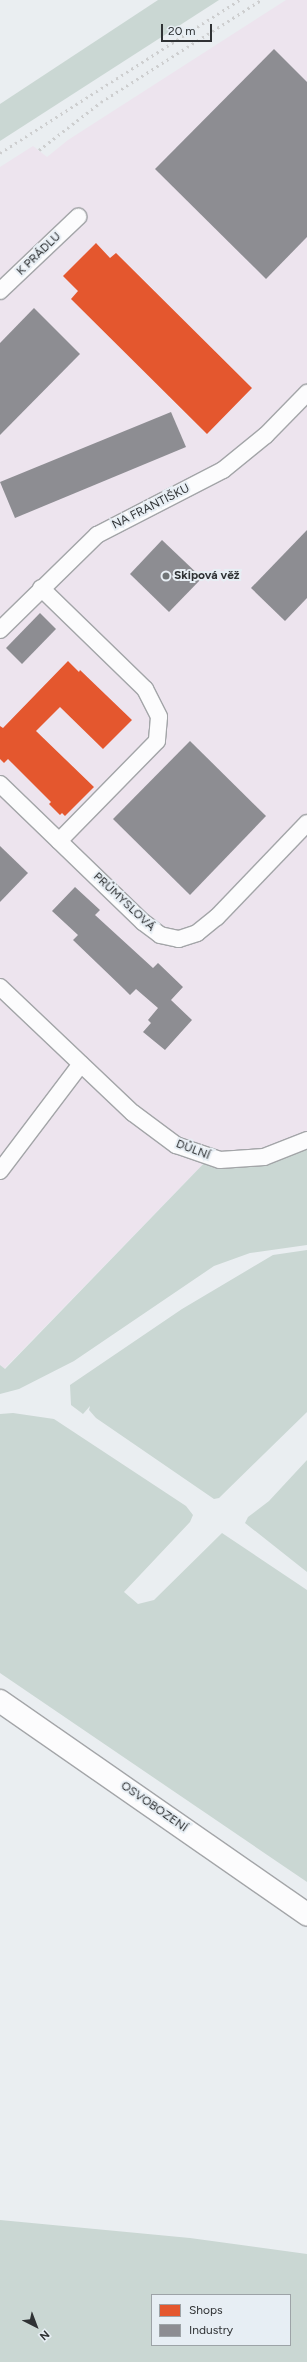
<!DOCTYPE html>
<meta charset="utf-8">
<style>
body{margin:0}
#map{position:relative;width:307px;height:2362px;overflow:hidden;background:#eaeef1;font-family:Figtree,sans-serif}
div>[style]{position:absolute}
.industrial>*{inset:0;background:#ede4ee}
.green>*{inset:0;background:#cad7d3}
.shops>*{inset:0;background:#e4572e}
.industry>*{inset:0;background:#8d8d92}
.roads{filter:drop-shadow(1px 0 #a3a5a8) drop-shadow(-1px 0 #a3a5a8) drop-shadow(0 1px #a3a5a8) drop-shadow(0 -1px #a3a5a8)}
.street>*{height:16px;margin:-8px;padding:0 8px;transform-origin:8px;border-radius:8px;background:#fcfcfd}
.secondary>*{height:22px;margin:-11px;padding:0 11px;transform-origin:11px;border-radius:11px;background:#fcfcfd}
.rail>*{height:3px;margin-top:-1.5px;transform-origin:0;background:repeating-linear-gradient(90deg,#cdcecf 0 2px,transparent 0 6px)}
.dots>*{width:11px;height:11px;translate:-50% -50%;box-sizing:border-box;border:2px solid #e7eef4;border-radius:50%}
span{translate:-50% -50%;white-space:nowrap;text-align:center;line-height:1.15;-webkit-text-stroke:4px #e7eef4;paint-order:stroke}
.street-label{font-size:12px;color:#2f3234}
.poi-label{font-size:12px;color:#2f3234;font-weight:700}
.left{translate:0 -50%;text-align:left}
.legend{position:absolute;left:151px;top:2294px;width:140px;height:52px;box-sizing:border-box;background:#e7eef4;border:1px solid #9da3a7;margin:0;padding:5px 7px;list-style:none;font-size:12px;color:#2f3234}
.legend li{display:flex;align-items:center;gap:8px;height:20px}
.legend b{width:20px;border:1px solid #9da3a7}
.north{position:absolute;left:16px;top:2306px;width:40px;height:40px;-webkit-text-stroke:3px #e7eef4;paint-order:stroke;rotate:138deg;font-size:11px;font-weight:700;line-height:16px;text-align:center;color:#2f3234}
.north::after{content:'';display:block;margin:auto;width:14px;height:18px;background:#2f3234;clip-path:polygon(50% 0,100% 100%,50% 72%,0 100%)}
.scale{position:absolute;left:161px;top:24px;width:51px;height:18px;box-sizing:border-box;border:2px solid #2f3234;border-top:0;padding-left:5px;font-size:12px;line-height:14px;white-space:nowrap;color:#2f3234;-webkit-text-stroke:3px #e7eef4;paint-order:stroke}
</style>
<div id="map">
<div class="industrial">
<i style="clip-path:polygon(286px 0,307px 0,307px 1140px,302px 1143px,210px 1157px,4px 1369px,0 1365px,0 167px,33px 146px,47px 157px,68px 140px)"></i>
</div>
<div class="green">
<i style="clip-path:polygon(158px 0,219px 0,0 141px,0 104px)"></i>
<i style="clip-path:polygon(307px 1140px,307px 1245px,250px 1253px,214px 1266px,74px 1361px,19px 1389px,0 1394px,0 1365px,5px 1369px,210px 1157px,220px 1160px)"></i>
<i style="clip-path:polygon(307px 1250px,307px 1412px,219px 1498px,214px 1499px,96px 1418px,89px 1410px,90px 1406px,83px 1414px,71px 1405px,70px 1385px,182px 1309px,273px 1255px)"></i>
<i style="clip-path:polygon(13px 1413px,54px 1419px,186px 1506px,193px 1515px,190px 1522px,124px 1592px,138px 1604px,154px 1600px,222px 1533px,307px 1590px,307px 1882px,0 1673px,0 1414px)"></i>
<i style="clip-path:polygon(307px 1460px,307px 1572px,245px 1523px,248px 1517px,269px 1501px)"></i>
<i style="clip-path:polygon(evenodd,0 2220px,190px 2238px,307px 2254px,307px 2362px,0 2362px,0 2220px,152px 2295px,290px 2295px,290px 2345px,152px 2345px,152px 2295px)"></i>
</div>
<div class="shops">
<i style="clip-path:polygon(96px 243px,110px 258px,116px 253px,252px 388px,207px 434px,71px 299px,78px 291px,63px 276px)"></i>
<i style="clip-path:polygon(68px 661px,79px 672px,80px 670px,132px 720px,103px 749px,60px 707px,36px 731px,94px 787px,65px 816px,62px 813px,60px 815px,49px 804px,51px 802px,8px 759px,4px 763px,0 759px,0 726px,3px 728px)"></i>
</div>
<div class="industry">
<i style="clip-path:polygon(274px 49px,307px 82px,307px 237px,266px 279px,155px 169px)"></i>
<i style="clip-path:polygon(34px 308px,80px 354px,0 435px,0 343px)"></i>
<i style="clip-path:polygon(171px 412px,186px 447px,15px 518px,0 482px)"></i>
<i style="clip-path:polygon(307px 530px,307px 598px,285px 621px,251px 588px)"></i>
<i style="clip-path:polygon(162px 540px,202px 578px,169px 612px,130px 574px)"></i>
<i style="clip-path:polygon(40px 613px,56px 629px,22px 664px,6px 648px)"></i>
<i style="clip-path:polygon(190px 741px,266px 816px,190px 895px,113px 819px)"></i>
<i style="clip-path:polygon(0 846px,28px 873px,0 902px)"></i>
<i style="clip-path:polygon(75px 887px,100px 910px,95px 915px,153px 968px,158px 963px,183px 987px,171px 1000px,192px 1020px,165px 1050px,143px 1032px,151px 1023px,148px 1020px,158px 1008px,136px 989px,130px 995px,124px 989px,73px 940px,78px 935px,52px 911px)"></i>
</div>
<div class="roads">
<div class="street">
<i style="left:0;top:291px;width:108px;rotate:-43.5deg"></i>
<i style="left:41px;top:588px;width:145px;rotate:44.2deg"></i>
<i style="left:145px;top:689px;width:31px;rotate:63deg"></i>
<i style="left:159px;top:717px;width:24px;rotate:95deg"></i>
<i style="left:157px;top:741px;width:140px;rotate:134.4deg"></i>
<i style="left:0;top:630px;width:136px;rotate:-44.4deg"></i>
<i style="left:97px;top:535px;width:142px;rotate:-27.3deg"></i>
<i style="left:223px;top:470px;width:55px;rotate:-39.1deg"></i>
<i style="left:266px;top:435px;width:59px;rotate:-45.7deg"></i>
<i style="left:0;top:784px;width:199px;rotate:44deg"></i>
<i style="left:143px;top:922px;width:21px;rotate:37deg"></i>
<i style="left:160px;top:935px;width:19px;rotate:12deg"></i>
<i style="left:179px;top:939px;width:19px;rotate:-18deg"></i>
<i style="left:197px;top:933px;width:26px;rotate:-39deg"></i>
<i style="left:217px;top:917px;width:130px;rotate:-46.2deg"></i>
<i style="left:0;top:987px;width:183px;rotate:43.5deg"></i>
<i style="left:133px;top:1113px;width:54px;rotate:36.7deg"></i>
<i style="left:176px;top:1145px;width:46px;rotate:18.8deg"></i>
<i style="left:220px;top:1160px;width:44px;rotate:-3.9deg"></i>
<i style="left:264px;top:1157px;width:46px;rotate:-21.6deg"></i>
<i style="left:0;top:1171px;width:134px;rotate:-52.9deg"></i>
</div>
<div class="secondary">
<i style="left:0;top:1701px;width:374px;rotate:34.8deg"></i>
</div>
</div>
<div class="rail">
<i style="left:39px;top:150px;width:78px;rotate:-37.7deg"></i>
<i style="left:101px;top:102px;width:190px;rotate:-32.5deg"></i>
<i style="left:0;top:153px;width:284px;rotate:-32.6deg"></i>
</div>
<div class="dots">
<i style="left:166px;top:576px;background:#707476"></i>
</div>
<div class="street-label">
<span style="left:39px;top:254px;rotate:-44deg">K PRÁDLU</span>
<span style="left:151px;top:507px;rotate:-27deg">NA FRANTIŠKU</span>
<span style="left:124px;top:902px;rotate:43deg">PRŮMYSLOVÁ</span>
<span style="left:193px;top:1150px;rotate:21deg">DŮLNÍ</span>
<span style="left:154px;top:1807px;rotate:35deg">OSVOBOZENÍ</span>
</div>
<div class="poi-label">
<span class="left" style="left:174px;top:576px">Skipová věž</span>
</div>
<ul class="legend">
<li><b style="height:11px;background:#e4572e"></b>Shops</li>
<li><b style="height:11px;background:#8d8d92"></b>Industry</li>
</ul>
<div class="north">N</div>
<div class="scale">20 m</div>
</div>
